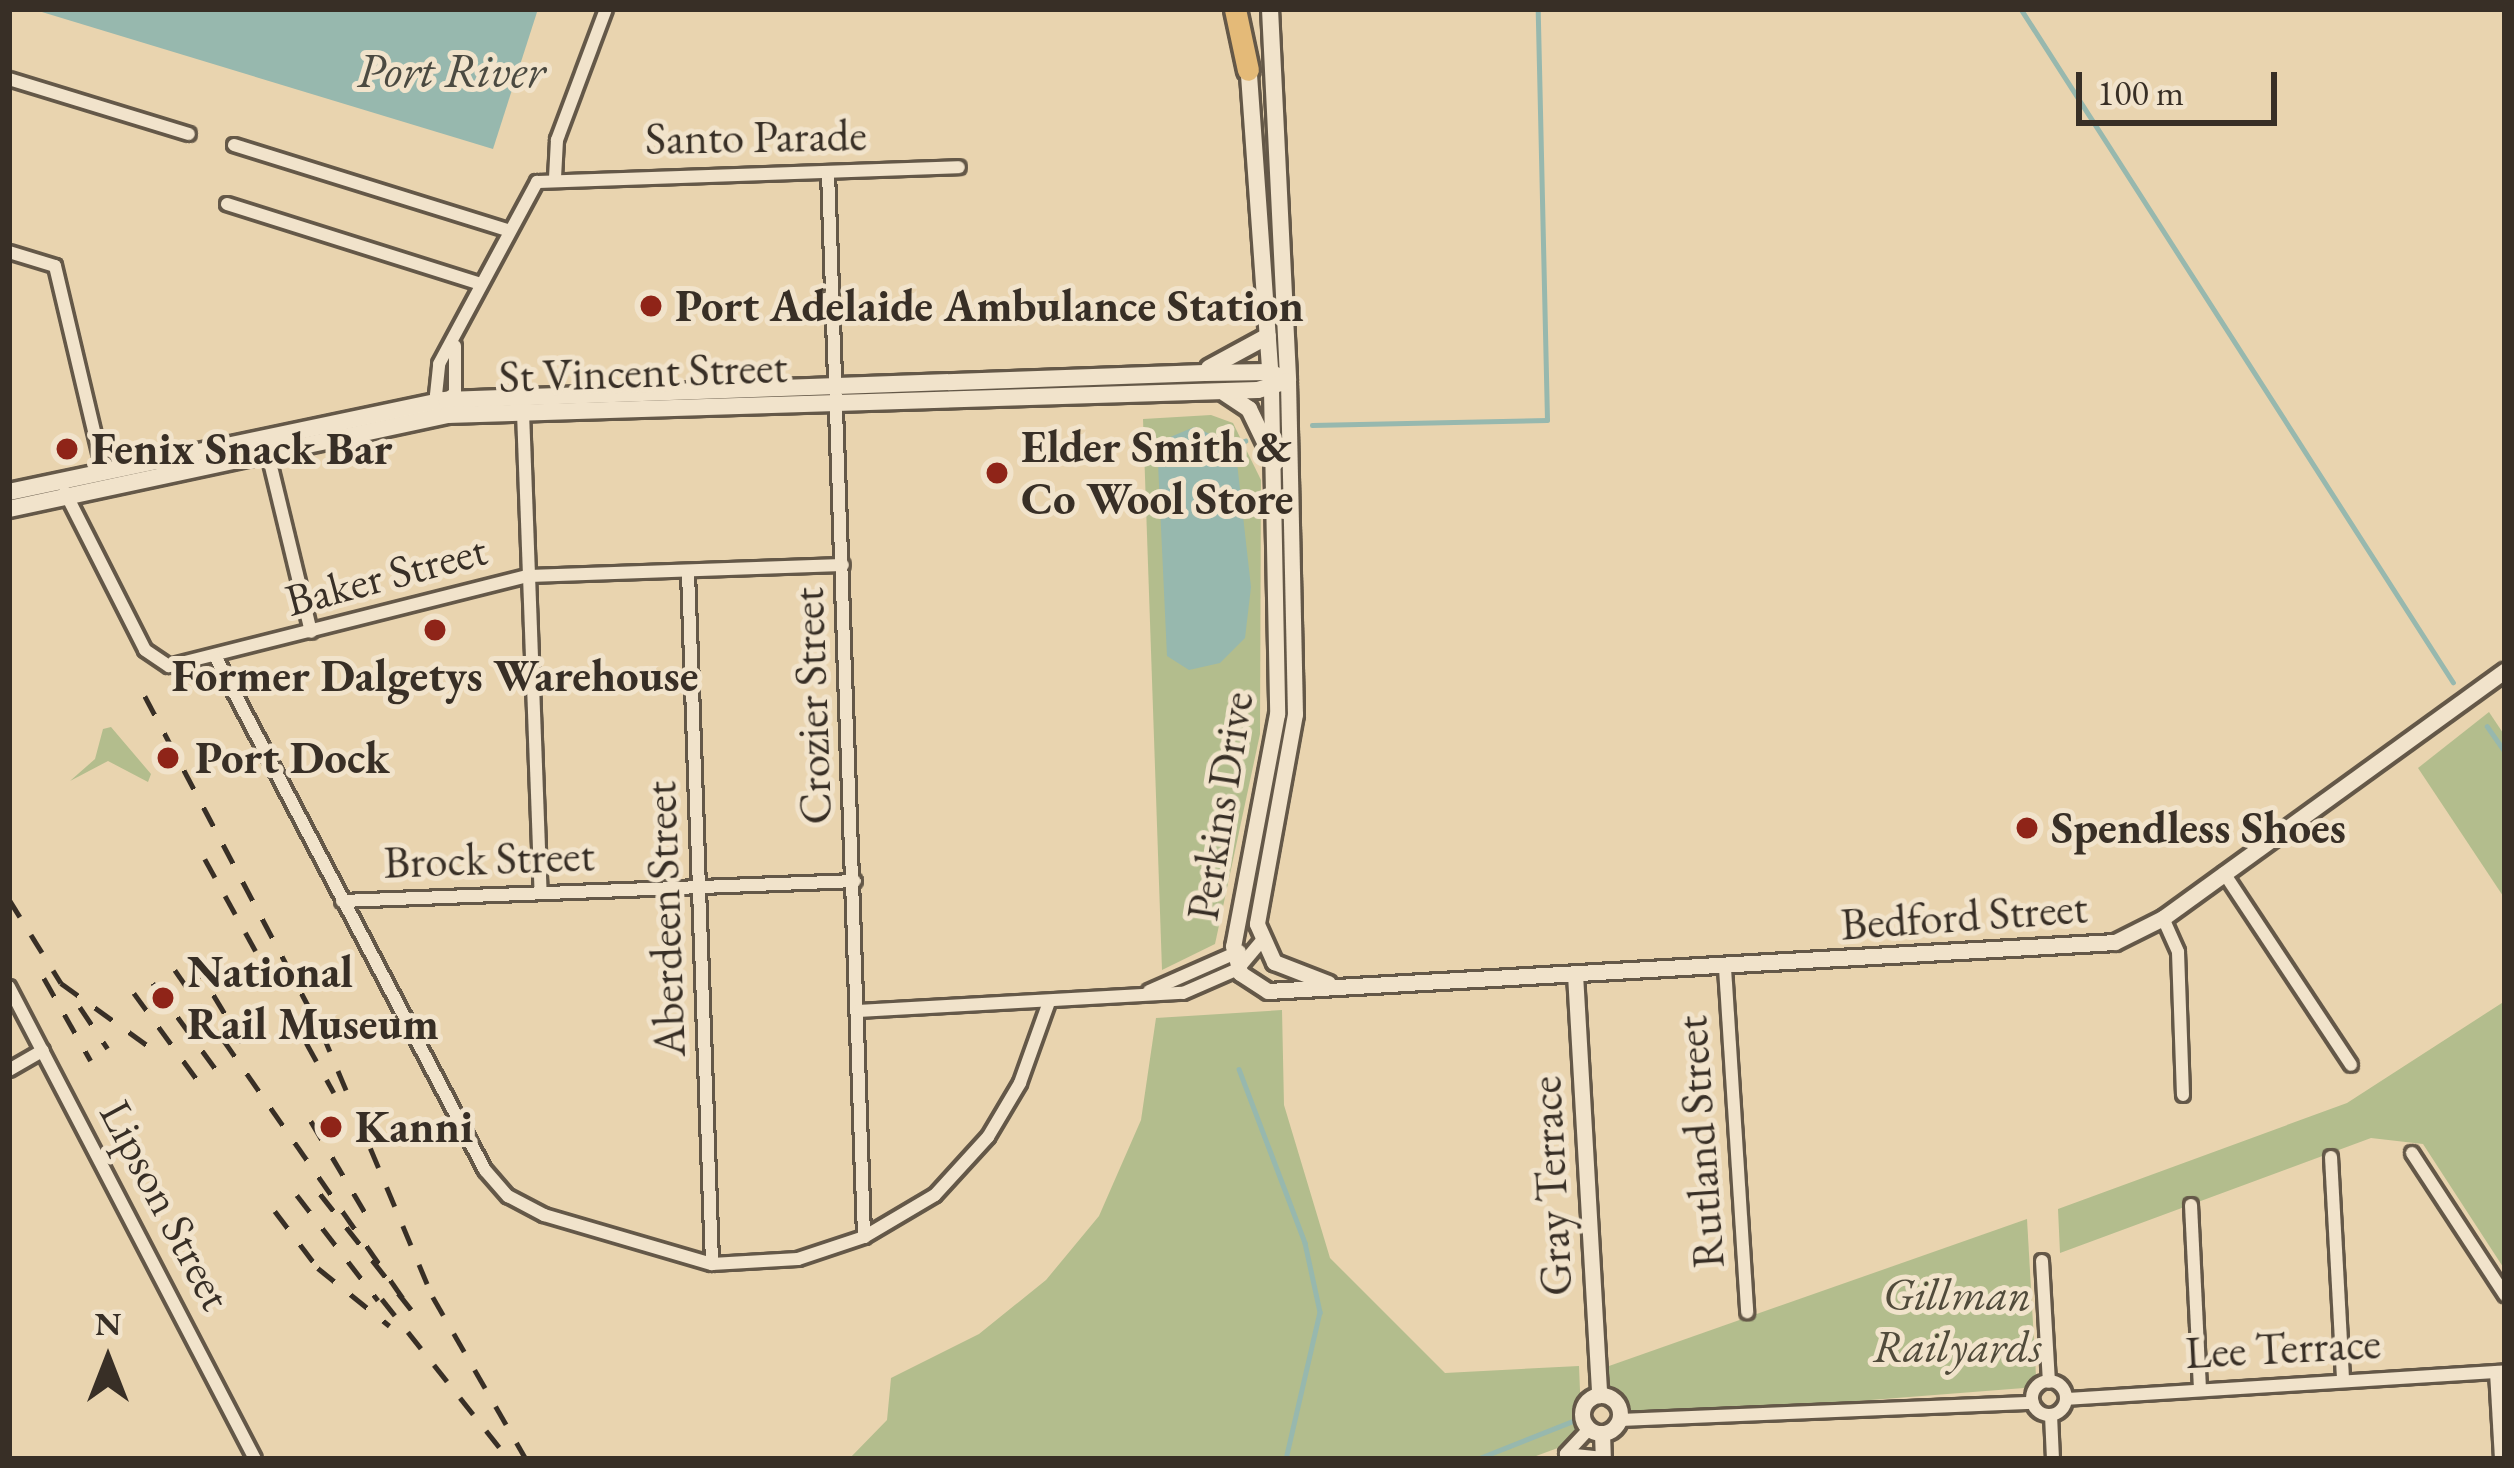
<!DOCTYPE html>
<style>
body{margin:0}
#map{position:relative;width:2514px;height:1468px;overflow:hidden;background:#e9d4af;font-family:"EB Garamond",serif}
div>[style]{position:absolute}
.green>*{inset:0;background:#b3bd8d}
.water>*{inset:0;background:#97b8ae}
.stream>*{height:4.5px;margin:-2.25px;padding:0 2.25px;transform-origin:2.25px;border-radius:2.25px;background:#97b8ae}
.roads{filter:drop-shadow(3px 0 #645848) drop-shadow(-3px 0 #645848) drop-shadow(0 3px #645848) drop-shadow(0 -3px #645848)}
.minor>*{height:12px;margin:-6px;padding:0 6px;transform-origin:6px;border-radius:6px;background:#f1e3cb}
.minor>.ring{margin:-6px;padding:0;box-sizing:content-box;background:none;border:12px solid #f1e3cb;border-radius:50%}
.tertiary>*{height:15px;margin:-7.5px;padding:0 7.5px;transform-origin:7.5px;border-radius:7.5px;background:#f1e3cb}
.tertiary>.ring{margin:-7.5px;padding:0;box-sizing:content-box;background:none;border:15px solid #f1e3cb;border-radius:50%}
.secondary>*{height:16px;margin:-8px;padding:0 8px;transform-origin:8px;border-radius:8px;background:#f1e3cb}
.trunk>*{height:21px;margin:-10.5px;padding:0 10.5px;transform-origin:10.5px;border-radius:10.5px;background:#e4ba78}
.rail>*{height:4.5px;margin-top:-2.25px;transform-origin:0;background:repeating-linear-gradient(90deg,#382f26 0 21px,transparent 0 42px)}
.dots>*{width:33px;height:33px;translate:-50% -50%;box-sizing:border-box;border:6px solid #f1e3cb;border-radius:50%}
span{translate:-50% -50%;white-space:nowrap;text-align:center;line-height:1.15;-webkit-text-stroke:10px #f1e3cb;paint-order:stroke}
.street-label{font-size:45px;color:#382f26}
.poi-label{font-size:45px;color:#382f26;font-weight:700}
.left{translate:0 -50%;text-align:left}
.park-label{font-size:45px;color:#514b3b;font-style:italic}
.water-label{font-size:48px;color:#4b4a41;font-style:italic}
.frame{position:absolute;inset:0;border:12px solid #382f26;pointer-events:none}
.north{position:absolute;left:48px;top:1300px;width:120px;height:120px;-webkit-text-stroke:9px #f1e3cb;paint-order:stroke;rotate:0deg;font-size:33px;font-weight:700;line-height:48px;text-align:center;color:#382f26}
.north::after{content:'';display:block;margin:auto;width:42px;height:54px;background:#382f26;clip-path:polygon(50% 0,100% 100%,50% 72%,0 100%)}
.scale{position:absolute;left:2076px;top:72px;width:201px;height:54px;box-sizing:border-box;border:6px solid #382f26;border-top:0;padding-left:15px;font-size:36px;line-height:42px;white-space:nowrap;color:#382f26;-webkit-text-stroke:9px #f1e3cb;paint-order:stroke}
</style>
<div id="map">
<div class="green">
<i style="clip-path:polygon(1211px 415px,1233px 423px,1261px 480px,1260px 734px,1215px 944px,1162px 970px,1143px 419px)"></i>
<i style="clip-path:polygon(2489px 712px,2505px 736px,2505px 899px,2418px 768px)"></i>
<i style="clip-path:polygon(111px 727px,151px 774px,148px 782px,108px 761px,70px 781px,95px 759px,103px 729px)"></i>
<i style="clip-path:polygon(2505px 1001px,2505px 1270px,2423px 1144px,2371px 1138px,2060px 1253px,2058px 1209px,2347px 1103px)"></i>
<i style="clip-path:polygon(1282px 1010px,1284px 1105px,1330px 1258px,1445px 1373px,1579px 1366px,1582px 1439px,1528px 1459px,849px 1459px,887px 1420px,891px 1378px,979px 1334px,1046px 1280px,1099px 1216px,1141px 1120px,1156px 1018px)"></i>
<i style="clip-path:polygon(2027px 1219px,2036px 1376px,2024px 1388px,1626px 1419px,1606px 1390px,1609px 1366px)"></i>
</div>
<div class="water">
<i style="clip-path:polygon(32px 9px,538px 9px,493px 149px)"></i>
<i style="clip-path:polygon(1194px 427px,1235px 445px,1251px 587px,1245px 638px,1220px 663px,1189px 670px,1167px 656px,1158px 463px,1161px 441px)"></i>
</div>
<div class="stream">
<i style="left:2021px;top:9px;width:800px;rotate:57.3deg"></i>
<i style="left:1312px;top:425px;width:235px;rotate:-1.2deg"></i>
<i style="left:1547px;top:420px;width:411px;rotate:-91.3deg"></i>
<i style="left:1235px;top:445px;width:11px;rotate:-22deg"></i>
<i style="left:2487px;top:726px;width:32px;rotate:55deg"></i>
<i style="left:1239px;top:1069px;width:186px;rotate:69.2deg"></i>
<i style="left:1305px;top:1243px;width:71px;rotate:77.7deg"></i>
<i style="left:1320px;top:1312px;width:151px;rotate:103deg"></i>
<i style="left:1477px;top:1459px;width:103px;rotate:-21.6deg"></i>
</div>
<div class="roads">
<div class="minor">
<i style="left:9px;top:79px;width:188px;rotate:17deg"></i>
<i style="left:234px;top:145px;width:286px;rotate:17.3deg"></i>
<i style="left:828px;top:172px;width:1066px;rotate:88.06deg"></i>
<i style="left:555px;top:178px;width:38px;rotate:-87deg"></i>
<i style="left:557px;top:140px;width:140px;rotate:-69.5deg"></i>
<i style="left:227px;top:204px;width:266px;rotate:17.5deg"></i>
<i style="left:9px;top:252px;width:48px;rotate:16.9deg"></i>
<i style="left:55px;top:266px;width:209px;rotate:76.7deg"></i>
<i style="left:447px;top:399px;width:10px;rotate:-37deg"></i>
<i style="left:455px;top:393px;width:47px;rotate:-90deg"></i>
<i style="left:446px;top:402px;width:12px;rotate:-145deg"></i>
<i style="left:436px;top:395px;width:31px;rotate:-84deg"></i>
<i style="left:439px;top:364px;width:207px;rotate:-61.7deg"></i>
<i style="left:537px;top:182px;width:422px;rotate:-2deg"></i>
<i style="left:523px;top:412px;width:480px;rotate:87.9deg"></i>
<i style="left:267px;top:450px;width:187px;rotate:76.4deg"></i>
<i style="left:65px;top:492px;width:177px;rotate:63.1deg"></i>
<i style="left:145px;top:650px;width:29px;rotate:34deg"></i>
<i style="left:169px;top:666px;width:370px;rotate:-14.1deg"></i>
<i style="left:528px;top:576px;width:315px;rotate:-2deg"></i>
<i style="left:688px;top:572px;width:692px;rotate:88.01deg"></i>
<i style="left:215px;top:656px;width:581px;rotate:62.29deg"></i>
<i style="left:485px;top:1170px;width:35px;rotate:49deg"></i>
<i style="left:508px;top:1196px;width:41px;rotate:27.8deg"></i>
<i style="left:544px;top:1215px;width:175px;rotate:16.3deg"></i>
<i style="left:712px;top:1264px;width:86px;rotate:-3.3deg"></i>
<i style="left:798px;top:1259px;width:70px;rotate:-18.4deg"></i>
<i style="left:864px;top:1237px;width:82px;rotate:-30.6deg"></i>
<i style="left:935px;top:1195px;width:79px;rotate:-47.6deg"></i>
<i style="left:988px;top:1137px;width:63px;rotate:-59.3deg"></i>
<i style="left:1020px;top:1083px;width:86px;rotate:-70.3deg"></i>
<i style="left:2224px;top:873px;width:230px;rotate:56.5deg"></i>
<i style="left:342px;top:901px;width:513px;rotate:-2.23deg"></i>
<i style="left:2163px;top:918px;width:37px;rotate:66deg"></i>
<i style="left:2178px;top:952px;width:143px;rotate:88deg"></i>
<i style="left:1725px;top:968px;width:345px;rotate:86.3deg"></i>
<i style="left:9px;top:987px;width:532px;rotate:62.47deg"></i>
<i style="left:1149px;top:991px;width:99px;rotate:-23.7deg"></i>
<i style="left:858px;top:1011px;width:325px;rotate:-3.2deg"></i>
<i style="left:1183px;top:993px;width:60px;rotate:-23.6deg"></i>
<i style="left:1238px;top:969px;width:35px;rotate:-50deg"></i>
<i style="left:9px;top:1070px;width:39px;rotate:-30deg"></i>
<i style="left:2412px;top:1153px;width:170px;rotate:56.8deg"></i>
<i style="left:2331px;top:1157px;width:223px;rotate:86.9deg"></i>
<i style="left:2191px;top:1205px;width:183px;rotate:87.2deg"></i>
<i style="left:2042px;top:1261px;width:121px;rotate:86.7deg"></i>
<i style="left:2496px;top:1372px;width:87px;rotate:86.7deg"></i>
<i class="ring" style="left:2032px;top:1381px;width:22px;height:22px"></i>
<i style="left:2066px;top:1399px;width:440px;rotate:-3.6deg"></i>
<i style="left:2051px;top:1415px;width:44px;rotate:87.4deg"></i>
<i style="left:1620px;top:1420px;width:413px;rotate:-2.4deg"></i>
<i style="left:1589px;top:1429px;width:34px;rotate:133deg"></i>
<i style="left:1566px;top:1454px;width:37px;rotate:6deg"></i>
</div>
<div class="tertiary">
<i style="left:1288px;top:381px;width:333px;rotate:88.8deg"></i>
<i style="left:1295px;top:714px;width:213px;rotate:100.3deg"></i>
<i style="left:1257px;top:924px;width:42px;rotate:65.9deg"></i>
<i style="left:1274px;top:962px;width:58px;rotate:21.3deg"></i>
<i style="left:1271px;top:389px;width:325px;rotate:88.9deg"></i>
<i style="left:1277px;top:714px;width:236px;rotate:100.7deg"></i>
<i style="left:1233px;top:946px;width:28px;rotate:75deg"></i>
<i style="left:1240px;top:973px;width:33px;rotate:33deg"></i>
<i style="left:1268px;top:991px;width:848px;rotate:-3.31deg"></i>
<i style="left:2115px;top:942px;width:54px;rotate:-26.6deg"></i>
<i style="left:2163px;top:918px;width:422px;rotate:-35.9deg"></i>
<i style="left:1575px;top:974px;width:422px;rotate:86.7deg"></i>
<i class="ring" style="left:1582px;top:1395px;width:23px;height:23px"></i>
<i style="left:1602px;top:1433px;width:26px;rotate:88deg"></i>
</div>
<div class="secondary">
<i style="left:1270px;top:9px;width:372px;rotate:87.2deg"></i>
<i style="left:1248px;top:61px;width:322px;rotate:85.9deg"></i>
<i style="left:1209px;top:368px;width:67px;rotate:-28.5deg"></i>
<i style="left:1225px;top:393px;width:29px;rotate:34deg"></i>
<i style="left:1249px;top:409px;width:60px;rotate:64.3deg"></i>
<i style="left:9px;top:492px;width:447px;rotate:-11.9deg"></i>
<i style="left:446px;top:400px;width:759px;rotate:-2.04deg"></i>
<i style="left:1205px;top:373px;width:65px;rotate:-0.9deg"></i>
<i style="left:1270px;top:372px;width:20px;rotate:27deg"></i>
<i style="left:9px;top:509px;width:448px;rotate:-12.1deg"></i>
<i style="left:447px;top:415px;width:811px;rotate:-1.77deg"></i>
<i style="left:1258px;top:390px;width:31px;rotate:-17deg"></i>
</div>
<div class="trunk">
<i style="left:1235px;top:9px;width:62px;rotate:78deg"></i>
</div>
</div>
<div class="rail">
<i style="left:145px;top:696px;width:380px;rotate:62.2deg"></i>
<i style="left:322px;top:1032px;width:287px;rotate:67.3deg"></i>
<i style="left:433px;top:1297px;width:187px;rotate:60.1deg"></i>
<i style="left:205px;top:859px;width:267px;rotate:61.1deg"></i>
<i style="left:9px;top:899px;width:99px;rotate:58.2deg"></i>
<i style="left:61px;top:983px;width:123px;rotate:35.8deg"></i>
<i style="left:192px;top:959px;width:97px;rotate:58.9deg"></i>
<i style="left:175px;top:970px;width:414px;rotate:55.2deg"></i>
<i style="left:411px;top:1310px;width:160px;rotate:-128.2deg"></i>
<i style="left:44px;top:978px;width:95px;rotate:60.5deg"></i>
<i style="left:153px;top:983px;width:110px;rotate:53.9deg"></i>
<i style="left:134px;top:993px;width:114px;rotate:53.9deg"></i>
<i style="left:80px;top:1007px;width:50px;rotate:56.3deg"></i>
<i style="left:311px;top:1121px;width:114px;rotate:59.4deg"></i>
<i style="left:297px;top:1195px;width:133px;rotate:52.4deg"></i>
<i style="left:275px;top:1211px;width:71px;rotate:53deg"></i>
<i style="left:318px;top:1268px;width:92px;rotate:38.9deg"></i>
<i style="left:382px;top:1299px;width:204px;rotate:51.6deg"></i>
</div>
<div class="dots">
<i style="left:651px;top:306px;background:#8f2418"></i>
<i style="left:67px;top:449px;background:#8f2418"></i>
<i style="left:997px;top:473px;background:#8f2418"></i>
<i style="left:435px;top:630px;background:#8f2418"></i>
<i style="left:168px;top:758px;background:#8f2418"></i>
<i style="left:2027px;top:828px;background:#8f2418"></i>
<i style="left:163px;top:998px;background:#8f2418"></i>
<i style="left:331px;top:1127px;background:#8f2418"></i>
</div>
<div class="street-label">
<span style="left:756px;top:137px;rotate:-1deg">Santo Parade</span>
<span style="left:643px;top:372px;rotate:-2deg">St Vincent Street</span>
<span style="left:386px;top:575px;rotate:-15deg">Baker Street</span>
<span style="left:812px;top:706px;rotate:-92deg">Crozier Street</span>
<span style="left:1220px;top:806px;rotate:-81deg">Perkins Drive</span>
<span style="left:489px;top:859px;rotate:-2deg">Brock Street</span>
<span style="left:1964px;top:916px;rotate:-4deg">Bedford Street</span>
<span style="left:665px;top:919px;rotate:-92deg">Aberdeen Street</span>
<span style="left:1700px;top:1142px;rotate:-94deg">Rutland Street</span>
<span style="left:1551px;top:1186px;rotate:-93deg">Gray Terrace</span>
<span style="left:166px;top:1205px;rotate:62deg">Lipson Street</span>
<span style="left:2283px;top:1348px;rotate:-3deg">Lee Terrace</span>
</div>
<div class="poi-label">
<span class="left" style="left:675px;top:306px">Port Adelaide Ambulance Station</span>
<span class="left" style="left:1021px;top:473px">Elder Smith &amp;<br>Co Wool Store</span>
<span class="left" style="left:91px;top:449px">Fenix Snack Bar</span>
<span style="left:435px;top:676px">Former Dalgetys Warehouse</span>
<span class="left" style="left:195px;top:758px">Port Dock</span>
<span class="left" style="left:2051px;top:828px">Spendless Shoes</span>
<span class="left" style="left:187px;top:998px">National<br>Rail Museum</span>
<span class="left" style="left:355px;top:1127px">Kanni</span>
</div>
<div class="park-label">
<span style="left:1957px;top:1321px">Gillman<br>Railyards</span>
</div>
<div class="water-label">
<span style="left:451px;top:71px">Port River</span>
</div>
<div class="frame"></div>
<div class="north">N</div>
<div class="scale">100 m</div>
</div>
